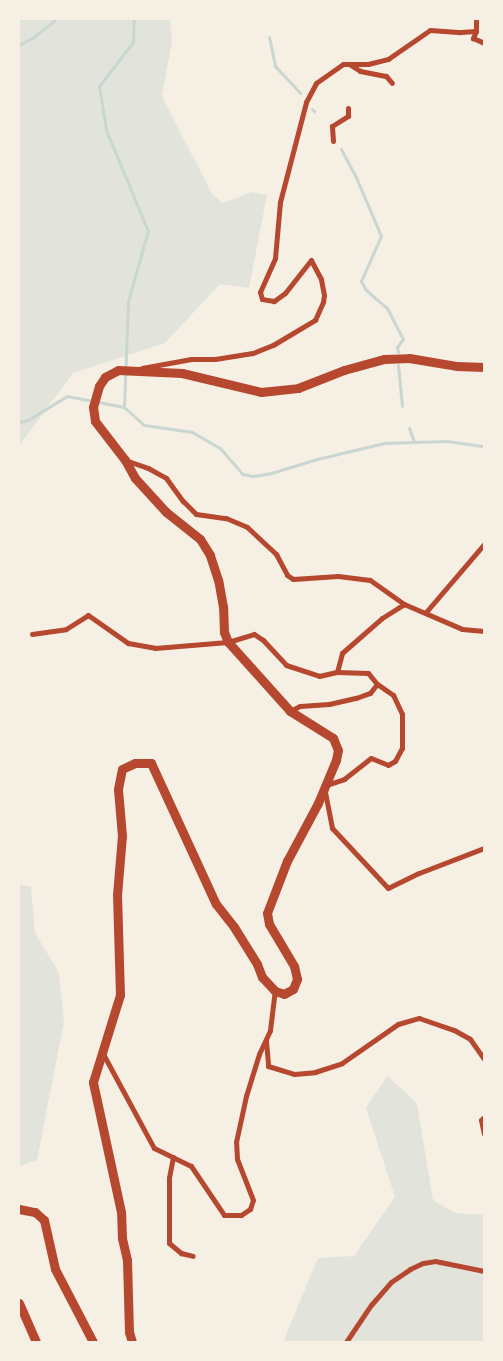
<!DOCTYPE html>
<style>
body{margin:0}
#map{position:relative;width:503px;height:1361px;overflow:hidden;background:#f6efe4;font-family:Manrope,sans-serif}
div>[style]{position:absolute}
.green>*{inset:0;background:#e2e4dc}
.stream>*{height:3px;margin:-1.5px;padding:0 1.5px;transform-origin:1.5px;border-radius:1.5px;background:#c9d6d2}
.minor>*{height:5px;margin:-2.5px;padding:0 2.5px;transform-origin:2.5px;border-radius:2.5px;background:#b5482f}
.primary>*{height:9px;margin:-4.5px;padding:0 4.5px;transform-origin:4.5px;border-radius:4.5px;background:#b5482f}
span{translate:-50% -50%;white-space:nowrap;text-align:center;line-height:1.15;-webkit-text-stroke:4px #f6efe4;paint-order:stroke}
.frame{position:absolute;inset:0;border:20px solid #f6efe4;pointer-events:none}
</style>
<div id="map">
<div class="green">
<i style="clip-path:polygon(19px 19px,170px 19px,172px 42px,162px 96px,212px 194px,223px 203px,252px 192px,267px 195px,249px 288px,220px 284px,165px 343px,73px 373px,19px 446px)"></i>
<i style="clip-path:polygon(19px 884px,31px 887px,35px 933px,59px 973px,64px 1022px,37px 1160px,19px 1166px)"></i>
<i style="clip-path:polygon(387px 1076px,417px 1103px,433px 1200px,455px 1213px,484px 1215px,484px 1342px,283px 1342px,318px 1258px,354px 1256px,395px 1197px,366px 1108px)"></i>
</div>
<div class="stream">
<i style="left:269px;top:37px;width:30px;rotate:78deg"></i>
<i style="left:275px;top:66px;width:37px;rotate:47deg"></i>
<i style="left:19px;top:45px;width:15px;rotate:-28deg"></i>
<i style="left:32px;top:38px;width:28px;rotate:-38deg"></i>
<i style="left:54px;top:21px;width:2px;rotate:-90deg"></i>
<i style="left:312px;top:109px;width:3px;rotate:45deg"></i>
<i style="left:341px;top:149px;width:30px;rotate:62deg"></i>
<i style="left:355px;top:175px;width:66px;rotate:66.9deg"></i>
<i style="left:381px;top:236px;width:49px;rotate:114deg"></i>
<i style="left:361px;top:281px;width:10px;rotate:61deg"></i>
<i style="left:366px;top:290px;width:28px;rotate:41deg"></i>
<i style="left:387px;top:308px;width:35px;rotate:63deg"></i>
<i style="left:403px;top:339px;width:10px;rotate:127deg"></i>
<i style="left:397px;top:347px;width:5px;rotate:79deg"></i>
<i style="left:398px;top:365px;width:41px;rotate:84.4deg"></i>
<i style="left:124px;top:407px;width:106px;rotate:-87.8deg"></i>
<i style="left:128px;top:301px;width:73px;rotate:-74.1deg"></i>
<i style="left:148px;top:231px;width:109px;rotate:-112.6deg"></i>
<i style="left:106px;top:130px;width:45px;rotate:-99deg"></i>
<i style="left:99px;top:86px;width:56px;rotate:-52.3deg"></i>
<i style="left:133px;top:42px;width:23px;rotate:-88deg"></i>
<i style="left:19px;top:422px;width:9px;rotate:-13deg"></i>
<i style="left:28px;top:420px;width:46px;rotate:-31.6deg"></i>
<i style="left:67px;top:396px;width:58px;rotate:10.9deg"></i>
<i style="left:124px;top:407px;width:27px;rotate:42deg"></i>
<i style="left:144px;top:425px;width:49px;rotate:8.3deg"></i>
<i style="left:192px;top:432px;width:32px;rotate:30deg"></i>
<i style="left:220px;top:448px;width:35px;rotate:49deg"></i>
<i style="left:243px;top:474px;width:10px;rotate:11deg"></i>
<i style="left:253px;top:476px;width:18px;rotate:-9deg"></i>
<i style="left:271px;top:473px;width:48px;rotate:-16.9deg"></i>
<i style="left:317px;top:459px;width:69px;rotate:-13.4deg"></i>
<i style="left:384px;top:443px;width:63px;rotate:-1.8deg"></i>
<i style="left:447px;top:441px;width:37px;rotate:8deg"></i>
<i style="left:409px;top:428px;width:15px;rotate:70deg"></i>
</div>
<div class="minor">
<i style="left:476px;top:31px;width:8px;rotate:113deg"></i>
<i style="left:473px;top:38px;width:12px;rotate:24deg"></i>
<i style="left:349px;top:64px;width:13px;rotate:32deg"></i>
<i style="left:360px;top:71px;width:26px;rotate:11deg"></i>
<i style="left:386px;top:76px;width:9px;rotate:49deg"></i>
<i style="left:333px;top:141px;width:15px;rotate:-94deg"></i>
<i style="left:332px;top:126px;width:19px;rotate:-32deg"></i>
<i style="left:348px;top:116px;width:8px;rotate:-90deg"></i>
<i style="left:142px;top:368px;width:50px;rotate:-10.4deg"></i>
<i style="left:191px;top:359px;width:24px"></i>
<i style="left:215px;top:359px;width:38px;rotate:-9deg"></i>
<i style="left:253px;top:353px;width:22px;rotate:-22deg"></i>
<i style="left:273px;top:345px;width:49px;rotate:-30.8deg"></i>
<i style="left:315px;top:320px;width:20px;rotate:-66deg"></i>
<i style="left:323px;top:302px;width:7px;rotate:-82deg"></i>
<i style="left:324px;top:295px;width:16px;rotate:-101deg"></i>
<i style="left:321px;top:279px;width:21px;rotate:-118deg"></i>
<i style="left:311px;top:260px;width:42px;rotate:128.2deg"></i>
<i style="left:285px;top:293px;width:14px;rotate:144deg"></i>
<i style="left:274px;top:301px;width:12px;rotate:-171deg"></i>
<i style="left:262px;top:299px;width:7px;rotate:-106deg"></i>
<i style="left:260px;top:292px;width:37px;rotate:-66deg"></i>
<i style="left:275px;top:258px;width:56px;rotate:-84.9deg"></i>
<i style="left:280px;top:202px;width:103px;rotate:-75.4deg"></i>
<i style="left:306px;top:102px;width:21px;rotate:-62deg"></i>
<i style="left:316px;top:83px;width:33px;rotate:-35deg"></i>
<i style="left:343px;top:64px;width:25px"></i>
<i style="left:368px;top:64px;width:21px;rotate:-14deg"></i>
<i style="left:388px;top:59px;width:51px;rotate:-34.6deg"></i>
<i style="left:430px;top:30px;width:31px;rotate:4deg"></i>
<i style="left:461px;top:32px;width:15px;rotate:-4deg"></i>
<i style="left:476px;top:31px;width:12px;rotate:-90deg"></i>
<i style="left:125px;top:460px;width:24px;rotate:19deg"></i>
<i style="left:148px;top:468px;width:21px;rotate:29deg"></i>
<i style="left:166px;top:478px;width:29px;rotate:54deg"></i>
<i style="left:183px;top:501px;width:18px;rotate:45deg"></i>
<i style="left:196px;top:514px;width:30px;rotate:8deg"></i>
<i style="left:226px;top:518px;width:23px;rotate:23deg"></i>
<i style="left:247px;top:527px;width:40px;rotate:43deg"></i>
<i style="left:276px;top:554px;width:24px;rotate:62deg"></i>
<i style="left:287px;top:575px;width:7px;rotate:34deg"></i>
<i style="left:293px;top:579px;width:45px;rotate:-3.8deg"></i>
<i style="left:338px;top:576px;width:32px;rotate:7deg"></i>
<i style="left:370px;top:580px;width:42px;rotate:35.2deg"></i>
<i style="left:404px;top:604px;width:63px;rotate:23.3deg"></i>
<i style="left:462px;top:629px;width:22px;rotate:5deg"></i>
<i style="left:426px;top:612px;width:89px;rotate:-49.5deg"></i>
<i style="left:32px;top:634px;width:34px;rotate:-8deg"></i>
<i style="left:66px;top:629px;width:26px;rotate:-32deg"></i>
<i style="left:88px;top:615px;width:49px;rotate:35deg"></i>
<i style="left:128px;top:643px;width:27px;rotate:10deg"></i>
<i style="left:155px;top:648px;width:73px;rotate:-4.7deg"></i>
<i style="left:228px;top:642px;width:27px;rotate:-17deg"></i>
<i style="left:254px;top:634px;width:11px;rotate:34deg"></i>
<i style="left:263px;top:640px;width:34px;rotate:47deg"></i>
<i style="left:286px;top:665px;width:35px;rotate:18deg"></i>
<i style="left:319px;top:676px;width:18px;rotate:-13deg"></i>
<i style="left:290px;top:711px;width:11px;rotate:-27deg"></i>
<i style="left:300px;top:706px;width:29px;rotate:-4deg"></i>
<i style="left:329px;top:704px;width:28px;rotate:-13deg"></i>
<i style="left:356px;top:698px;width:15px;rotate:-20deg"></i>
<i style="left:370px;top:693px;width:11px;rotate:-52deg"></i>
<i style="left:326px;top:785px;width:19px;rotate:-18deg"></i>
<i style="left:344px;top:779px;width:34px;rotate:-38deg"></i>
<i style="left:371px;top:758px;width:18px;rotate:22deg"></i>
<i style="left:388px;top:765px;width:8px;rotate:-30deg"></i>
<i style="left:395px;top:761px;width:15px;rotate:-62deg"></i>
<i style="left:402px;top:748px;width:34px;rotate:-90deg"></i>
<i style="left:402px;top:714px;width:21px;rotate:-115deg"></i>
<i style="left:393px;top:695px;width:19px;rotate:-145deg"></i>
<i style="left:377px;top:684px;width:14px;rotate:-129deg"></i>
<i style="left:368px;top:673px;width:31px;rotate:-178deg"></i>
<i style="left:337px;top:672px;width:20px;rotate:-75deg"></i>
<i style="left:342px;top:653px;width:53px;rotate:-41.2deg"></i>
<i style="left:382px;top:618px;width:26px;rotate:-32deg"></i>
<i style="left:325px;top:792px;width:37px;rotate:79deg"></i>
<i style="left:332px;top:828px;width:82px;rotate:47deg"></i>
<i style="left:388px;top:888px;width:34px;rotate:-26deg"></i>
<i style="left:419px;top:873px;width:70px;rotate:-21deg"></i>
<i style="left:266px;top:1041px;width:25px;rotate:85deg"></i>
<i style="left:268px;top:1066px;width:27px;rotate:17deg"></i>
<i style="left:294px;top:1074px;width:21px;rotate:-5deg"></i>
<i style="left:315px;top:1072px;width:28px;rotate:-18deg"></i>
<i style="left:342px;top:1063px;width:68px;rotate:-34.9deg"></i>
<i style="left:398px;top:1024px;width:22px;rotate:-16deg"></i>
<i style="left:419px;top:1018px;width:37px;rotate:19deg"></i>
<i style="left:454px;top:1030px;width:18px;rotate:29deg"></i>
<i style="left:470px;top:1039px;width:24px;rotate:55deg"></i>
<i style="left:102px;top:1052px;width:109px;rotate:61.6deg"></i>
<i style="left:154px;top:1148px;width:41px;rotate:25.9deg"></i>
<i style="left:191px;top:1166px;width:59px;rotate:56deg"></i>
<i style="left:224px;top:1215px;width:17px"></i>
<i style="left:241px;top:1215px;width:11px;rotate:-34deg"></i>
<i style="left:250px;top:1209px;width:9px;rotate:-72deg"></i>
<i style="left:253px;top:1200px;width:44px;rotate:-111.3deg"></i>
<i style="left:237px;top:1159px;width:17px;rotate:-93deg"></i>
<i style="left:236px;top:1142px;width:47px;rotate:-77.7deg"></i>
<i style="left:246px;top:1096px;width:44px;rotate:-72.8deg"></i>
<i style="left:259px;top:1054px;width:26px;rotate:-65deg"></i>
<i style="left:270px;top:1030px;width:39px;rotate:-83deg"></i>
<i style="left:484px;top:1117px;width:4px;rotate:135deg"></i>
<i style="left:481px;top:1120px;width:14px;rotate:78deg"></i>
<i style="left:173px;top:1157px;width:21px;rotate:101deg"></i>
<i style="left:169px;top:1178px;width:65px;rotate:90deg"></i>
<i style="left:169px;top:1243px;width:16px;rotate:40deg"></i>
<i style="left:181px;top:1253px;width:12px;rotate:14deg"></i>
<i style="left:346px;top:1342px;width:45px;rotate:-56deg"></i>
<i style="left:371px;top:1305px;width:30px;rotate:-49deg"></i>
<i style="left:391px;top:1282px;width:23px;rotate:-34deg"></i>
<i style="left:410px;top:1269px;width:14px;rotate:-25deg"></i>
<i style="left:423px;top:1263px;width:12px;rotate:-9deg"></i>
<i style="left:435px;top:1261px;width:50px;rotate:11.5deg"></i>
</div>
<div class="primary">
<i style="left:19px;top:1209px;width:16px;rotate:11deg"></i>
<i style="left:35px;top:1212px;width:12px;rotate:42deg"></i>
<i style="left:44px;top:1220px;width:50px;rotate:77.3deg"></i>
<i style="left:55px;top:1269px;width:82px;rotate:62.5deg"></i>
<i style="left:19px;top:1303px;width:43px;rotate:66.4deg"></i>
<i style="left:132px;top:1342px;width:10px;rotate:-107deg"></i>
<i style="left:129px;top:1332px;width:72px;rotate:-91.6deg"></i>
<i style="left:127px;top:1260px;width:23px;rotate:-103deg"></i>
<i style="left:122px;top:1238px;width:26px;rotate:-92deg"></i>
<i style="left:121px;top:1212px;width:133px;rotate:-102.2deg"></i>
<i style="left:93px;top:1082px;width:91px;rotate:-72.8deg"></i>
<i style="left:120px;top:995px;width:100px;rotate:-91.7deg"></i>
<i style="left:117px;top:895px;width:59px;rotate:-85.2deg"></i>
<i style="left:122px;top:836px;width:47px;rotate:-94.9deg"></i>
<i style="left:118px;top:789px;width:20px;rotate:-79deg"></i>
<i style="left:122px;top:769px;width:14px;rotate:-25deg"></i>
<i style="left:135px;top:763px;width:16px"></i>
<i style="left:151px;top:763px;width:155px;rotate:65.3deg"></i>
<i style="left:216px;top:904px;width:29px;rotate:52deg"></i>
<i style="left:234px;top:927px;width:44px;rotate:58.1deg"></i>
<i style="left:257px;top:964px;width:14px;rotate:69deg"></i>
<i style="left:262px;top:977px;width:19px;rotate:47deg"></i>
<i style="left:275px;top:991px;width:9px;rotate:18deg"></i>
<i style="left:284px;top:994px;width:10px;rotate:-29deg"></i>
<i style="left:293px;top:989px;width:11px;rotate:-68deg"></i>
<i style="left:297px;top:979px;width:13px;rotate:-103deg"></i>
<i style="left:294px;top:966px;width:49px;rotate:-120.8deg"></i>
<i style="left:269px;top:924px;width:11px;rotate:-100deg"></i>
<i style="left:267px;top:913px;width:56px;rotate:-69deg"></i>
<i style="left:287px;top:861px;width:66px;rotate:-61.9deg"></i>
<i style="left:318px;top:803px;width:47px;rotate:-67.3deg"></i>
<i style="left:336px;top:760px;width:10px;rotate:-79deg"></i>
<i style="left:338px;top:750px;width:13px;rotate:-113deg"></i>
<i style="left:333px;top:738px;width:51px;rotate:-147.9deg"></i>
<i style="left:290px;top:711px;width:93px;rotate:-131.9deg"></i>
<i style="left:228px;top:642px;width:11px;rotate:-112deg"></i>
<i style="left:224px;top:632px;width:25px;rotate:-92deg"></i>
<i style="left:223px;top:607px;width:27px;rotate:-100deg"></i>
<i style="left:218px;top:580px;width:26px;rotate:-108deg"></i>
<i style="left:210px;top:555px;width:19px;rotate:-122deg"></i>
<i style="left:200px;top:539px;width:43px;rotate:-141.5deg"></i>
<i style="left:166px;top:512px;width:46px;rotate:-132.4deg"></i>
<i style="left:135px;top:478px;width:21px;rotate:-119deg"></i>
<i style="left:125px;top:460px;width:49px;rotate:-127.6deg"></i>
<i style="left:95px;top:421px;width:14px;rotate:-98deg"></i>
<i style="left:93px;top:407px;width:22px;rotate:-74deg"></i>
<i style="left:99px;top:386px;width:11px;rotate:-56deg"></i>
<i style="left:105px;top:377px;width:15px;rotate:-28deg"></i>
<i style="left:118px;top:370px;width:64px;rotate:2.7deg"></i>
<i style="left:182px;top:373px;width:81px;rotate:13.5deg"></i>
<i style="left:261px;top:392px;width:37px;rotate:-6deg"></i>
<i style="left:298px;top:388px;width:49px;rotate:-21.4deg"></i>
<i style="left:344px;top:370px;width:41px;rotate:-15.4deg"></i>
<i style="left:384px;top:359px;width:25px;rotate:-2deg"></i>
<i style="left:409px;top:358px;width:49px;rotate:9.5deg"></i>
<i style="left:457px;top:366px;width:27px;rotate:2deg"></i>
</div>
<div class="frame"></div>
</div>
